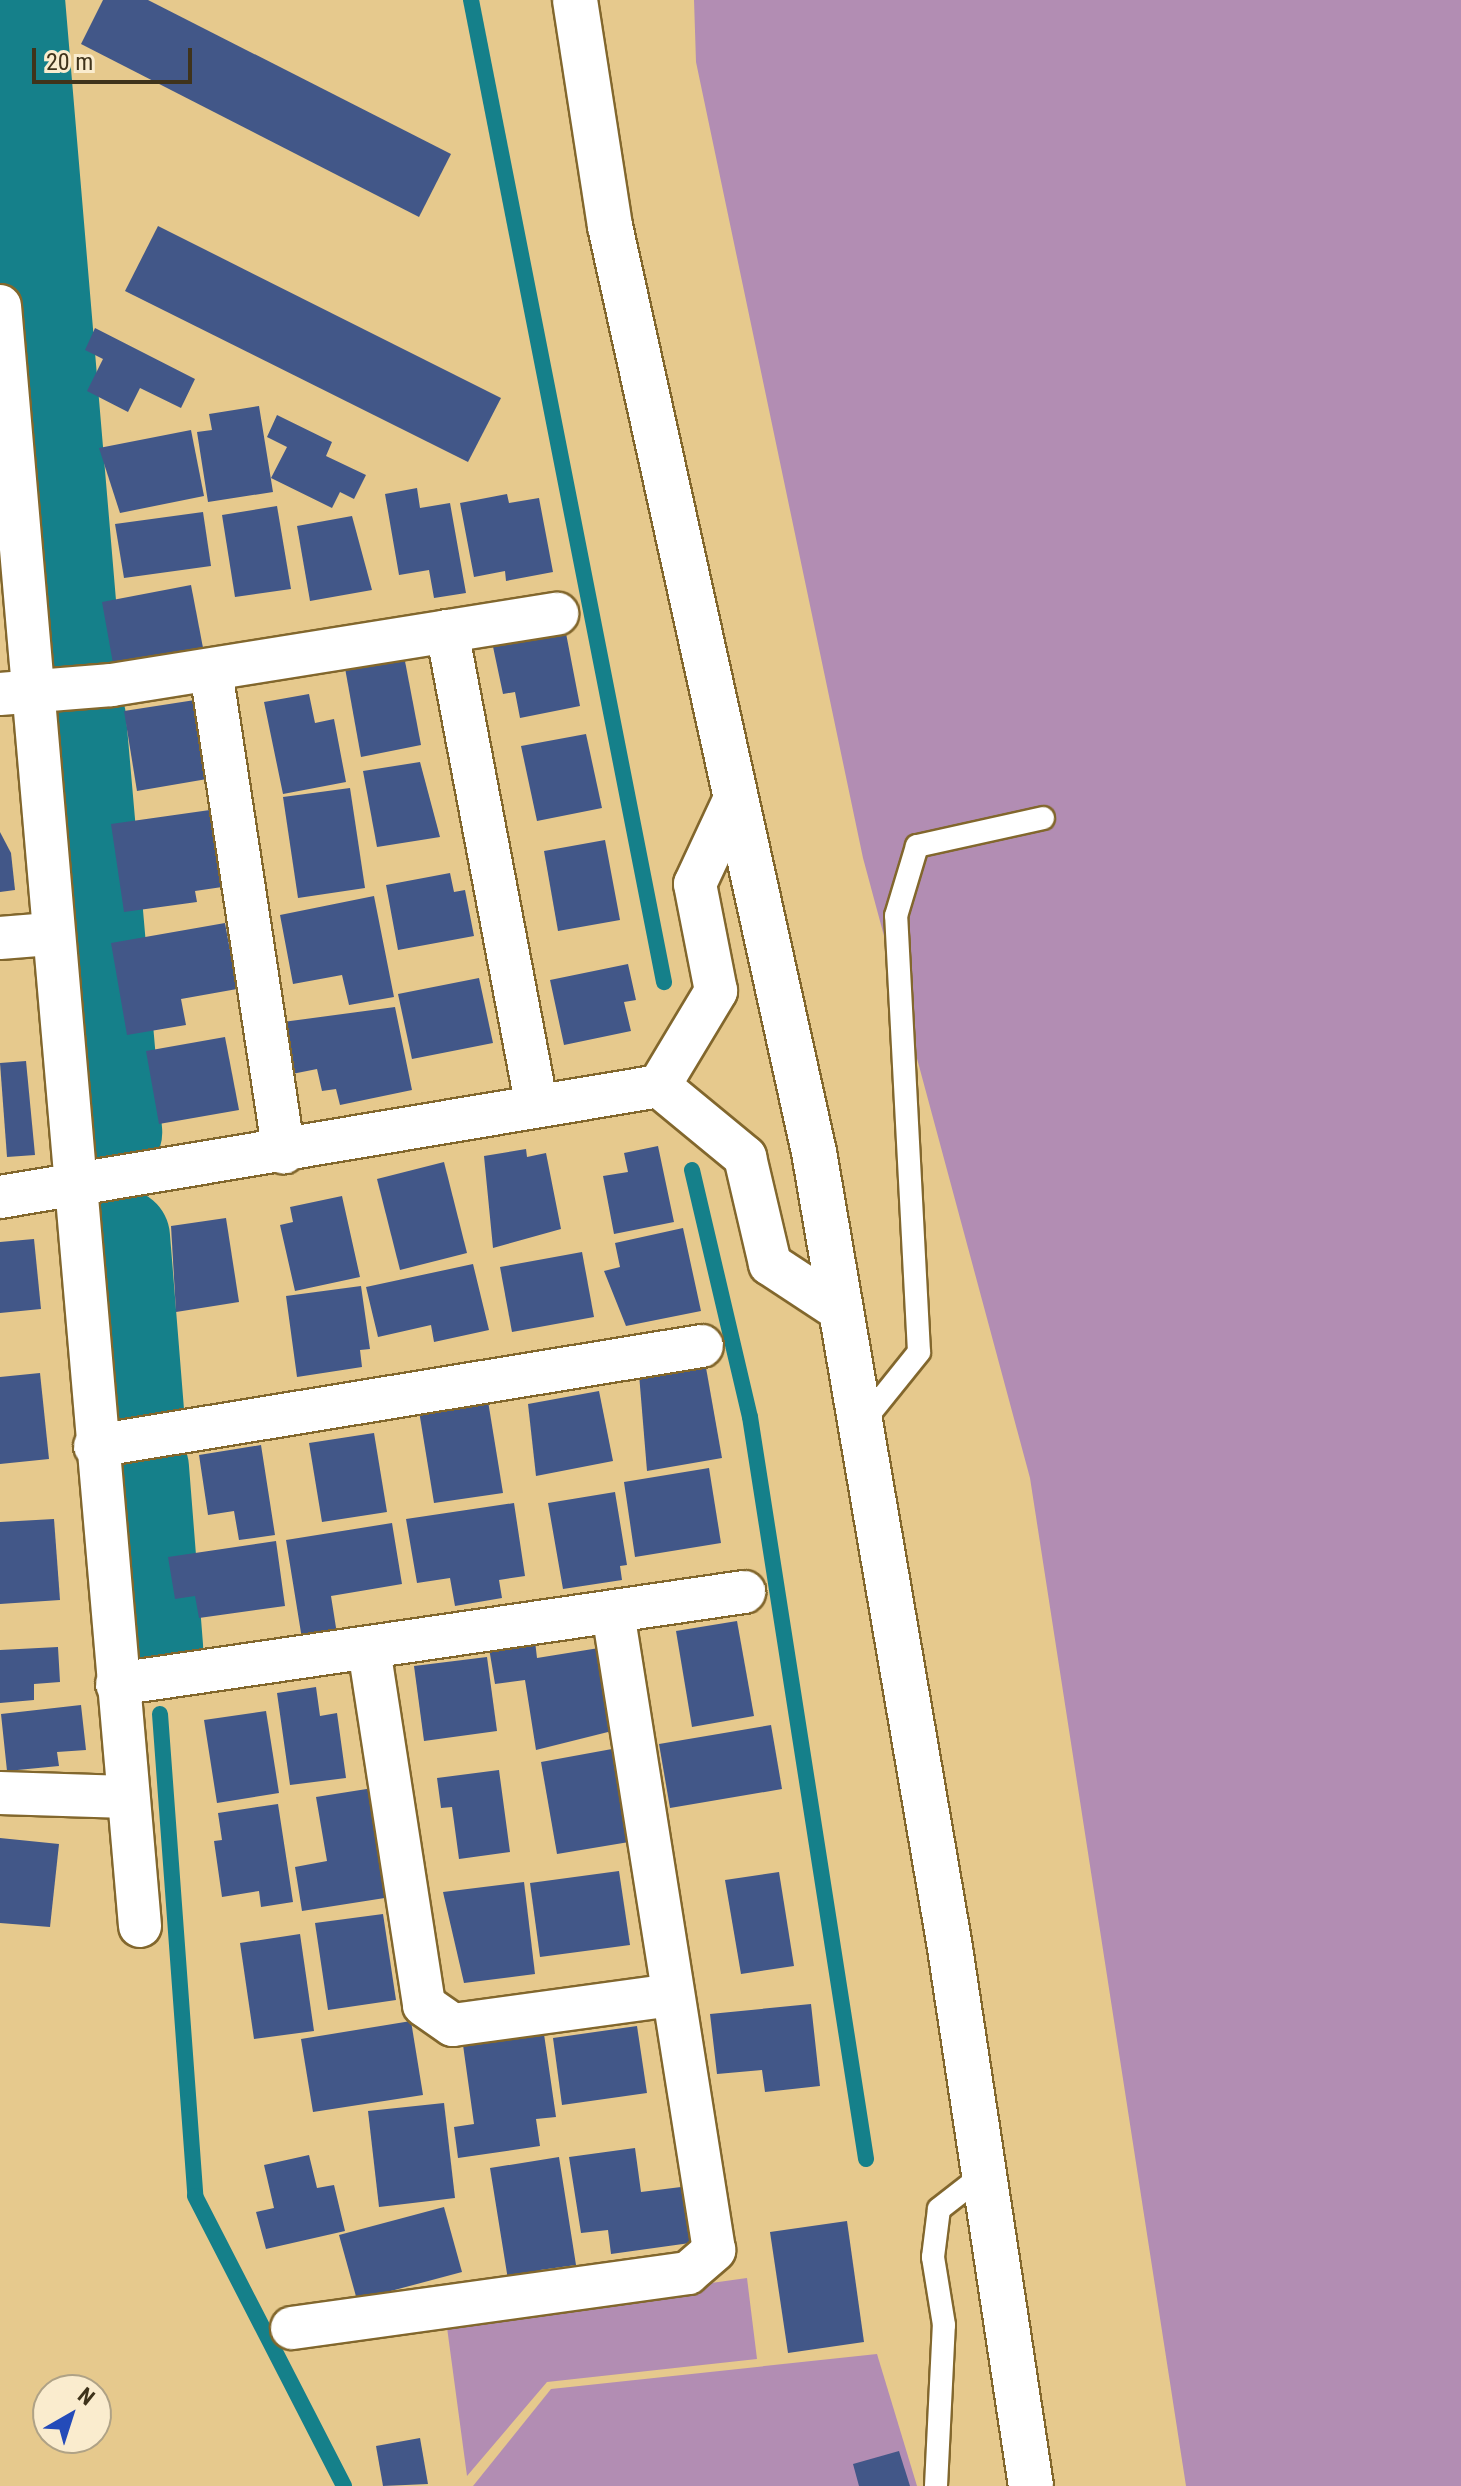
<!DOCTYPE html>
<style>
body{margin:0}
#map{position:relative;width:1461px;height:2486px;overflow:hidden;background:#e6c98d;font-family:"Roboto Condensed",sans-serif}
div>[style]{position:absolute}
.green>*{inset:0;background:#b28db3}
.stream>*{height:16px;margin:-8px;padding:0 8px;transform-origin:8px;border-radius:8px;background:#15808a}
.river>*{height:96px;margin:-48px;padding:0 48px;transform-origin:48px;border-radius:48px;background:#15808a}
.building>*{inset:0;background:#425788}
.roads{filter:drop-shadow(2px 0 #82672d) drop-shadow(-2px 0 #82672d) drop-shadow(0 2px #82672d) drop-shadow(0 -2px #82672d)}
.lane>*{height:22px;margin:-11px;padding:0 11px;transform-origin:11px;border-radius:11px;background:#fff}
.street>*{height:42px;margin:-21px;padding:0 21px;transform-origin:21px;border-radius:21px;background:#fff}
.secondary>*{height:44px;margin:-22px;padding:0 22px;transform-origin:22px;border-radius:22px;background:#fff}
span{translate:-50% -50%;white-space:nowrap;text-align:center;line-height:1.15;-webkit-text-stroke:8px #faecce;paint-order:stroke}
.north{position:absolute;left:32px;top:2374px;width:80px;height:80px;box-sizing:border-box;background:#faecce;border:2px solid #afa286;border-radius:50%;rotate:39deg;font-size:22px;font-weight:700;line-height:32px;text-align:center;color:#3f331b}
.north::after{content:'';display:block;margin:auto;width:28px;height:36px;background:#244bb9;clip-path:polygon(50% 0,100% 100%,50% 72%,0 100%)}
.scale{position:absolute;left:32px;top:48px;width:160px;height:36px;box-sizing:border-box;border:4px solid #3f331b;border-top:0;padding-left:10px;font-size:24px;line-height:28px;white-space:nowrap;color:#3f331b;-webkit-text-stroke:6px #faecce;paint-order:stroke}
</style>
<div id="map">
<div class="green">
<i style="clip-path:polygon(694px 0,1461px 0,1461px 2486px,1186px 2486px,1030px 1478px,863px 858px,696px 62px)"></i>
<i style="clip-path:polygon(747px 2278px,757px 2359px,547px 2382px,467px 2476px,446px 2320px)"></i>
<i style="clip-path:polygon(877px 2354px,917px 2486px,473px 2486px,551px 2389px)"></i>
</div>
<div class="stream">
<i style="left:471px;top:0;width:1001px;rotate:78.88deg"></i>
<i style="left:692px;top:1170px;width:254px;rotate:76.8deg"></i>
<i style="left:750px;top:1417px;width:751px;rotate:81.11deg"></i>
<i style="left:160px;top:1714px;width:483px;rotate:85.8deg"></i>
<i style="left:195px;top:2196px;width:326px;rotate:62.8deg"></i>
</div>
<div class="river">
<i style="left:17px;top:0;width:664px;rotate:85.16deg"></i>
<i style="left:78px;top:718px;width:416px;rotate:85deg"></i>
<i style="left:122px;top:1237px;width:174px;rotate:85.4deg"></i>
<i style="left:141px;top:1468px;width:180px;rotate:85.5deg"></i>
</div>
<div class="building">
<i style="clip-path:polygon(103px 0,148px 0,451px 154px,419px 217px,81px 44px)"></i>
<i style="clip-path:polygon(158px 226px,501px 398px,468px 462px,125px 291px)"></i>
<i style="clip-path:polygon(95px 328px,195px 379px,181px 408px,140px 388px,128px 412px,87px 391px,103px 359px,85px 350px)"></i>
<i style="clip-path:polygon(259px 406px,273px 492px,208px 502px,197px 432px,212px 430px,209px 414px)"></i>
<i style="clip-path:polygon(277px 415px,332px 442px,326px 456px,366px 475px,354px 499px,340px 492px,332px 508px,271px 478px,287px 447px,267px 437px)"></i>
<i style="clip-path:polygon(191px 430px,204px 496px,120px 513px,99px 448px)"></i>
<i style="clip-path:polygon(417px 488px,420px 508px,450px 503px,466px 593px,434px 598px,429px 570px,399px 575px,385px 494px)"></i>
<i style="clip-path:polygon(507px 494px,509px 503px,539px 498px,553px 572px,506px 581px,505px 571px,474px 577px,460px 503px)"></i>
<i style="clip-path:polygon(277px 506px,291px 589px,235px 597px,222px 515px)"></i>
<i style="clip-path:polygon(203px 512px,211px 566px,124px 578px,115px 524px)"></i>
<i style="clip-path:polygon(352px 516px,372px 590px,310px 601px,297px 526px)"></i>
<i style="clip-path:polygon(191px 585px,204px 653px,114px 669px,102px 602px)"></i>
<i style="clip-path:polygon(565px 628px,580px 706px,520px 718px,515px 692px,503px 694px,492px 642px)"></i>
<i style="clip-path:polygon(404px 656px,421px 745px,361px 757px,345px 668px)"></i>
<i style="clip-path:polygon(309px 694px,315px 723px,334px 719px,346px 782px,283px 794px,264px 702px)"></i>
<i style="clip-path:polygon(195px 700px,207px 779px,137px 791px,124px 711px)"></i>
<i style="clip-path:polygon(586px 734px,602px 808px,537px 821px,521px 746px)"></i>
<i style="clip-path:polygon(420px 762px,440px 837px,377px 847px,363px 771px)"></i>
<i style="clip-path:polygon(350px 788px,365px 888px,298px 898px,283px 797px)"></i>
<i style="clip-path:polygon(217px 809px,229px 886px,195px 891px,197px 902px,124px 912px,111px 824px)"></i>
<i style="clip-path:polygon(0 832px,11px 853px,15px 890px,0 892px)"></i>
<i style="clip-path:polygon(605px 840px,620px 920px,558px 931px,544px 851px)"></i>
<i style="clip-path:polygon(450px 873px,454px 892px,465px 890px,474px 936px,398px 950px,386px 885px)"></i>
<i style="clip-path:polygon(374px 896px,394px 997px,349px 1005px,342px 975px,293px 984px,280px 915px)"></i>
<i style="clip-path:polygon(225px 923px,237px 989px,181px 999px,186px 1025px,127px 1035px,111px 943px)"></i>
<i style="clip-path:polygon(628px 964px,636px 1000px,624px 1002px,631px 1031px,564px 1045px,550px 980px)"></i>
<i style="clip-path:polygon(479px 978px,493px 1043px,412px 1059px,398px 994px)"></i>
<i style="clip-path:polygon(395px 1007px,412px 1090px,340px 1105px,336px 1089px,322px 1091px,317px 1069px,292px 1074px,283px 1022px)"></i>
<i style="clip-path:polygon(225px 1037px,239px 1110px,159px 1124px,146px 1051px)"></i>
<i style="clip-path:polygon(26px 1061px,35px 1155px,7px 1157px,0 1063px)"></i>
<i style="clip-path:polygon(658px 1146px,674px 1222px,614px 1234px,603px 1176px,628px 1172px,624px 1153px)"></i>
<i style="clip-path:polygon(526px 1149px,527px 1157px,546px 1153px,561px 1229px,493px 1248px,484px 1156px)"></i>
<i style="clip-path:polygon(444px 1162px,467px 1253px,400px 1270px,377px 1179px)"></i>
<i style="clip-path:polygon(342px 1196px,360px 1277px,295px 1291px,280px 1225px,293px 1222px,290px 1207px)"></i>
<i style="clip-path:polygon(226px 1218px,239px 1302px,176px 1312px,171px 1226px)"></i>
<i style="clip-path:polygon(683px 1228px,701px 1311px,626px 1326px,604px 1271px,620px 1267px,615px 1243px)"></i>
<i style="clip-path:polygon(34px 1239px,41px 1309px,0 1313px,0 1242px)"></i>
<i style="clip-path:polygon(582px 1252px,594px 1317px,512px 1332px,500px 1267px)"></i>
<i style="clip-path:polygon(473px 1264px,489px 1330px,434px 1342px,431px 1325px,378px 1337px,366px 1287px)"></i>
<i style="clip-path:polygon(361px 1286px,370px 1349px,360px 1350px,362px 1367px,297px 1377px,286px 1296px)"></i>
<i style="clip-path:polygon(705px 1362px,722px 1458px,647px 1471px,639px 1374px)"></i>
<i style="clip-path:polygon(40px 1373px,49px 1459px,0 1464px,0 1377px)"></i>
<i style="clip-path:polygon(599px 1391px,613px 1461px,536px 1476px,528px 1404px)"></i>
<i style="clip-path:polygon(488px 1401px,503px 1493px,434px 1503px,419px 1411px)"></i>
<i style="clip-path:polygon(374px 1433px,387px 1512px,322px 1522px,309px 1443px)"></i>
<i style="clip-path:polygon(261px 1445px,275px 1535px,239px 1540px,234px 1511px,208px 1515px,199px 1455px)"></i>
<i style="clip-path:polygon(709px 1468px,721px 1543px,635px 1557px,624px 1482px)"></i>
<i style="clip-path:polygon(615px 1492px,627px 1565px,620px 1566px,622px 1580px,563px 1589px,548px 1503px)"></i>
<i style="clip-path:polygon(514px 1503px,525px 1576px,499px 1580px,502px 1598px,455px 1606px,450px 1578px,417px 1583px,406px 1519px)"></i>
<i style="clip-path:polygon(54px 1519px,60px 1600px,0 1604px,0 1522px)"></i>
<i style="clip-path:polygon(392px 1523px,402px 1584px,331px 1596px,337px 1634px,302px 1639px,286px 1540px)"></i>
<i style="clip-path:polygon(276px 1541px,285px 1606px,199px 1618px,195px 1596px,175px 1599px,168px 1557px)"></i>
<i style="clip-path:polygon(737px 1621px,754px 1716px,692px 1727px,676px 1631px)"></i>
<i style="clip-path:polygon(535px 1641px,537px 1658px,599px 1648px,612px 1731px,536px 1750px,525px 1680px,495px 1684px,489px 1648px)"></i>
<i style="clip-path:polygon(58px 1647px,60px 1682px,34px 1684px,34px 1700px,0 1703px,0 1650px)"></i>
<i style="clip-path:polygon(487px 1657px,497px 1731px,424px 1741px,414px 1666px)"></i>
<i style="clip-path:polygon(316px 1687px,320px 1716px,337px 1713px,346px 1778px,290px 1785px,277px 1693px)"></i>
<i style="clip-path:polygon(81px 1705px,86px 1750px,57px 1752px,59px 1766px,7px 1771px,1px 1714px)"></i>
<i style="clip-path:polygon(266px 1711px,279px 1793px,217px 1803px,204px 1720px)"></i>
<i style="clip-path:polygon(771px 1725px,782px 1789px,670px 1808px,659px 1744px)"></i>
<i style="clip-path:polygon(612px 1749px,629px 1842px,557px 1854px,541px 1762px)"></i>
<i style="clip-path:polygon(499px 1770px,510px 1852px,459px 1859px,452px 1807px,441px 1808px,437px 1778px)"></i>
<i style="clip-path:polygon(373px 1788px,391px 1897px,302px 1911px,295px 1867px,327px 1861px,316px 1797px)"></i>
<i style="clip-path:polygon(278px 1804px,293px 1902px,261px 1907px,259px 1891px,222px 1897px,214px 1841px,222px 1840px,218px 1813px)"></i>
<i style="clip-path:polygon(0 1838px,59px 1844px,50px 1927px,0 1923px)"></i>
<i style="clip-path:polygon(619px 1871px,630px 1945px,540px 1957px,530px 1883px)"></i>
<i style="clip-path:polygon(779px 1872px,794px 1966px,741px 1974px,725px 1880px)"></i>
<i style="clip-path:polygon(524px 1882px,535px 1974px,464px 1983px,443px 1892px)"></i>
<i style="clip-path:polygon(383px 1914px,396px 2000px,328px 2010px,315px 1923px)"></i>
<i style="clip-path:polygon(300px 1934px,314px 2031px,254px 2039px,240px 1943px)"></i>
<i style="clip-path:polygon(811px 2004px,820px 2086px,765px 2092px,762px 2070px,717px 2074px,710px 2014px)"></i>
<i style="clip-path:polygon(411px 2021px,423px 2095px,313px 2112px,301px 2039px)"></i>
<i style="clip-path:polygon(637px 2026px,647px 2093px,562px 2105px,553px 2038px)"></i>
<i style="clip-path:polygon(544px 2034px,556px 2117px,536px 2119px,540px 2146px,458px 2158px,454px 2127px,474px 2124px,463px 2045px)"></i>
<i style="clip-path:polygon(444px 2103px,455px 2198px,379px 2207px,368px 2111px)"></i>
<i style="clip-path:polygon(635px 2148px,641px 2192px,681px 2187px,690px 2243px,611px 2254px,608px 2230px,581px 2233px,569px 2157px)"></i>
<i style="clip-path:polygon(309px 2155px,317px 2188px,334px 2185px,345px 2231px,266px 2249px,256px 2212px,274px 2208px,264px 2165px)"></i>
<i style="clip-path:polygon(559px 2157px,576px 2265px,540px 2270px,542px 2281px,509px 2286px,490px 2168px)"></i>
<i style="clip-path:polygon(444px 2207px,462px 2272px,357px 2300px,339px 2235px)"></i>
<i style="clip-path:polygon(847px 2221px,864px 2342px,788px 2353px,770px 2232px)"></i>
<i style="clip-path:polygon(420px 2438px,428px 2484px,383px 2486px,376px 2446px)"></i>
<i style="clip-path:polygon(899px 2451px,910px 2486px,859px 2486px,853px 2464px)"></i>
</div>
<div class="roads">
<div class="lane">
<i style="left:862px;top:1423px;width:91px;rotate:-51.2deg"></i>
<i style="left:919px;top:1352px;width:437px;rotate:-93deg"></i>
<i style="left:896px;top:916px;width:73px;rotate:-73.3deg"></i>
<i style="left:917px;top:846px;width:129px;rotate:-12.5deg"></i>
<i style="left:936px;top:2486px;width:161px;rotate:-87.2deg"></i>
<i style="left:944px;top:2325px;width:69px;rotate:-99.2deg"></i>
<i style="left:933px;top:2257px;width:48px;rotate:-82.9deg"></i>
<i style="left:939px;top:2209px;width:57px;rotate:-37.9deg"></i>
</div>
<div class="street">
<i style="left:0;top:306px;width:1626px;rotate:85.06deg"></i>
<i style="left:447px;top:631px;width:484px;rotate:79.3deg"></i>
<i style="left:211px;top:671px;width:487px;rotate:81.4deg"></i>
<i style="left:0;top:694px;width:112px;rotate:-4.6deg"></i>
<i style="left:112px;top:685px;width:451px;rotate:-9.1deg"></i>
<i style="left:0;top:938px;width:50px;rotate:-4.6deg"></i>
<i style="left:659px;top:1086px;width:112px;rotate:39.5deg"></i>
<i style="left:745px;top:1157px;width:110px;rotate:76.8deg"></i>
<i style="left:770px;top:1264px;width:84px;rotate:33.3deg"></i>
<i style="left:0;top:1197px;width:668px;rotate:-9.56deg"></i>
<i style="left:659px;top:1086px;width:111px;rotate:-59deg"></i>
<i style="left:716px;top:991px;width:109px;rotate:-101.1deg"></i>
<i style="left:695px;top:884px;width:97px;rotate:-65deg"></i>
<i style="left:95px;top:1446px;width:615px;rotate:-9.36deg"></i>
<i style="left:369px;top:1649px;width:360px;rotate:81.2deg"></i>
<i style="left:424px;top:2005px;width:35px;rotate:35deg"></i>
<i style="left:453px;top:2025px;width:221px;rotate:-7.8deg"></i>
<i style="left:117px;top:1684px;width:634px;rotate:-8.35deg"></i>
<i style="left:0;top:1793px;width:127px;rotate:1.8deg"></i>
<i style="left:292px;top:2328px;width:400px;rotate:-7.9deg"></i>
<i style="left:688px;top:2273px;width:35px;rotate:-41deg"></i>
<i style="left:714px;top:2250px;width:646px;rotate:-99deg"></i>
</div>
<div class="secondary">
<i style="left:575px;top:0;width:229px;rotate:81.2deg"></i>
<i style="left:610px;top:226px;width:948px;rotate:77.58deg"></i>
<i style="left:814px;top:1152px;width:808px;rotate:80.3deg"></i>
<i style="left:950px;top:1948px;width:544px;rotate:81.44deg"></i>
</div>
</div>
<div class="north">N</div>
<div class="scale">20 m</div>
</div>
